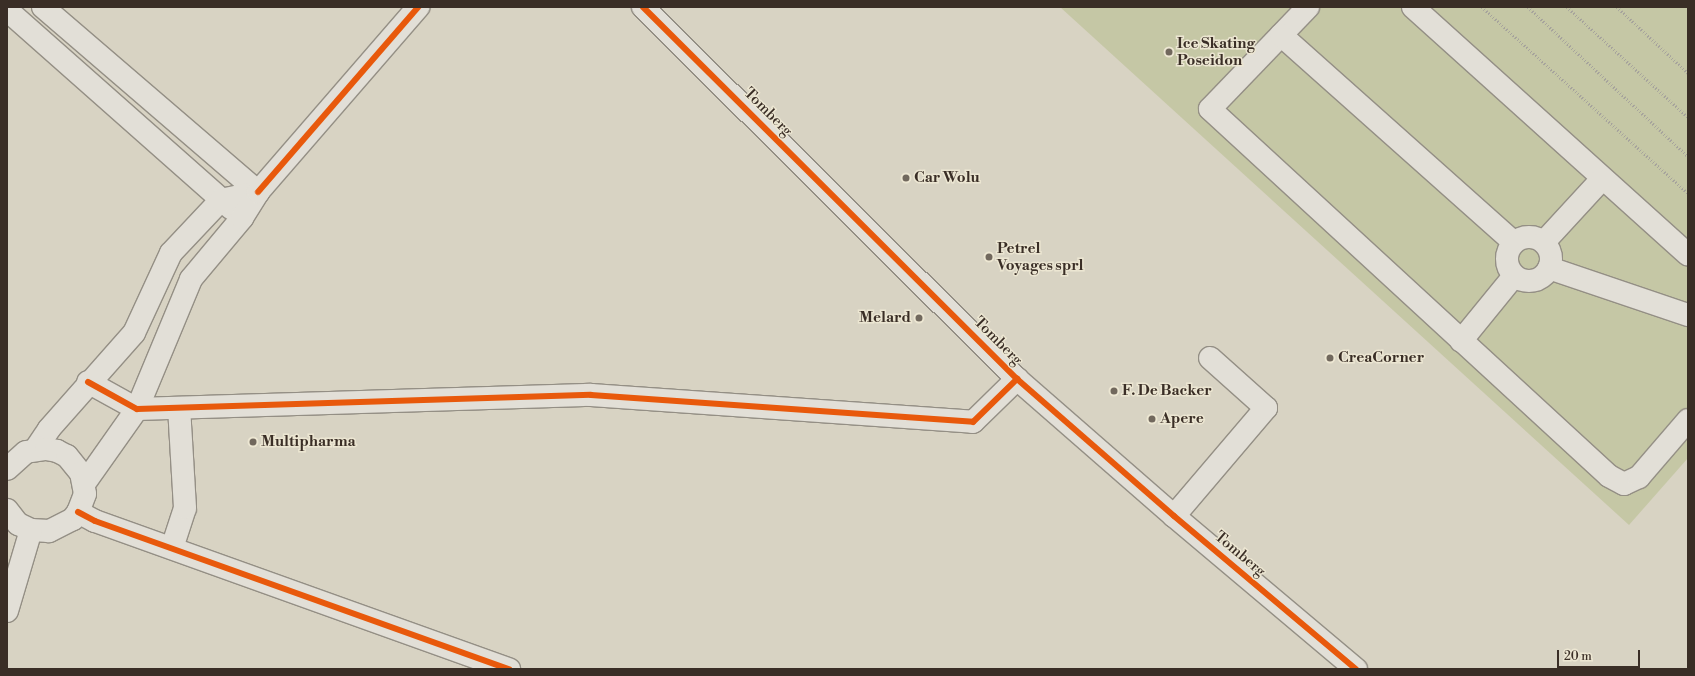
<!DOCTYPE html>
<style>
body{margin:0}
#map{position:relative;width:1695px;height:676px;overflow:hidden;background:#d8d3c3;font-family:"Libre Bodoni",serif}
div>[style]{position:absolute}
.green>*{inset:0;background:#c5c7a5}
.path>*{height:2.5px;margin-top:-1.25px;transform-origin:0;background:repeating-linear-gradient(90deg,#a6a39c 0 1px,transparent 0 3px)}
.roads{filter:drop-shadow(1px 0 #948f85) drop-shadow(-1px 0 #948f85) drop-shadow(0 1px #948f85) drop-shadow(0 -1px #948f85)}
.minor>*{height:22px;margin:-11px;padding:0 11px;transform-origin:11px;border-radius:11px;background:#e2dfd7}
.minor>.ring{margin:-11px;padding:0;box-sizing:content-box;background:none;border:22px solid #e2dfd7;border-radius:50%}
.cycleway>*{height:6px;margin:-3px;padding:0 3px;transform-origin:3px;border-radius:3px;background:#e8590c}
.dots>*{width:11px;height:11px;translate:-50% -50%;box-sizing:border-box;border:2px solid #ece6d2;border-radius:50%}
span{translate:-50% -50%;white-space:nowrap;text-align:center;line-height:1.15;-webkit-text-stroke:3px #ece6d2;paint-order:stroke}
.poi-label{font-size:15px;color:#3a2e26;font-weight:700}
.left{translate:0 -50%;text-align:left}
.right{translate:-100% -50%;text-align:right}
.street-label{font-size:15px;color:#3a2e26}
.frame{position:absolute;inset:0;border:8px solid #3a2e26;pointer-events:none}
.scale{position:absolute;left:1557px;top:650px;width:83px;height:18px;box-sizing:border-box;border:2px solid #3a2e26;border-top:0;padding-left:5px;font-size:12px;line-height:14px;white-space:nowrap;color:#3a2e26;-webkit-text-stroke:3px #ece6d2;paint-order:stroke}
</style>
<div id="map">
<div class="green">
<i style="clip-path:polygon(1060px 7px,1688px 7px,1688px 458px,1629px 525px)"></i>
</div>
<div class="path">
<i style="left:1482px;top:7px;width:278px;rotate:42.1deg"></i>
<i style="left:1528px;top:7px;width:219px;rotate:43deg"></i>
<i style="left:1567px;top:7px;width:164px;rotate:42.3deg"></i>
<i style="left:1617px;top:7px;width:97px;rotate:42.9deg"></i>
</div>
<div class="roads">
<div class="minor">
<i style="left:43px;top:7px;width:284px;rotate:40.7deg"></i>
<i style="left:643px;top:7px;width:528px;rotate:44.85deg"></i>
<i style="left:1017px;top:379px;width:208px;rotate:41.1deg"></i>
<i style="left:1174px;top:516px;width:238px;rotate:40.1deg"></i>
<i style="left:1308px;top:7px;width:141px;rotate:133.9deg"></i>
<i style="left:1210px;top:109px;width:542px;rotate:42.61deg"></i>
<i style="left:1609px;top:476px;width:17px;rotate:28deg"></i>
<i style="left:1624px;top:484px;width:17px;rotate:-25deg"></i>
<i style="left:1639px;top:477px;width:75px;rotate:-49.3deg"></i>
<i style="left:1413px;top:7px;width:370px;rotate:42deg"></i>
<i style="left:7px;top:10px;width:300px;rotate:41.5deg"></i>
<i style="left:1281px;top:35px;width:311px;rotate:41.7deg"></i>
<i class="ring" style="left:1507px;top:237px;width:22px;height:22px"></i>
<i style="left:1544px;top:242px;width:86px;rotate:-47.4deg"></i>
<i style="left:1549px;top:268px;width:147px;rotate:18.7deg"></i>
<i style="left:1461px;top:341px;width:84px;rotate:-50.8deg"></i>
<i style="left:88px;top:382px;width:56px;rotate:28.9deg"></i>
<i style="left:137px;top:409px;width:454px;rotate:-1.8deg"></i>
<i style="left:591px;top:395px;width:383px;rotate:4deg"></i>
<i style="left:973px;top:422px;width:62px;rotate:-44.3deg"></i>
<i style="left:35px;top:450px;width:25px;rotate:-56deg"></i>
<i style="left:49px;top:429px;width:128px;rotate:-48.5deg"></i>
<i style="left:134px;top:333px;width:88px;rotate:-65.2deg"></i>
<i style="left:171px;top:253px;width:73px;rotate:-46.7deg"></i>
<i style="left:221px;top:200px;width:38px;rotate:-12deg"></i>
<i style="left:7px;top:469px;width:25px;rotate:-42deg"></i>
<i style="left:26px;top:452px;width:20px;rotate:-9deg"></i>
<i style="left:46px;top:449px;width:11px;rotate:10deg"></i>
<i style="left:57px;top:451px;width:11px;rotate:27deg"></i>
<i style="left:67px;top:456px;width:22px;rotate:51deg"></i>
<i style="left:81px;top:473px;width:21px;rotate:79deg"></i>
<i style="left:85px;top:494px;width:19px;rotate:111deg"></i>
<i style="left:78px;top:512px;width:9px;rotate:126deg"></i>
<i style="left:73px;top:519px;width:27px;rotate:153deg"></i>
<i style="left:49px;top:531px;width:18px;rotate:-177deg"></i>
<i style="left:31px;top:530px;width:14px;rotate:-155deg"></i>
<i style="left:18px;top:524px;width:18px;rotate:-128deg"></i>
<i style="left:84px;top:484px;width:92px;rotate:-54.8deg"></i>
<i style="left:137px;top:409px;width:141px;rotate:-67.4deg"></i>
<i style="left:191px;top:279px;width:80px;rotate:-50.1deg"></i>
<i style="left:242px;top:218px;width:31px;rotate:-58deg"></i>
<i style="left:258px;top:192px;width:245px;rotate:-49.1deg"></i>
<i style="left:78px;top:512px;width:19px;rotate:28deg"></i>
<i style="left:95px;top:521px;width:440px;rotate:19.7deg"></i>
<i style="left:1174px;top:516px;width:142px;rotate:-49.6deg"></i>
<i style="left:1266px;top:408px;width:75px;rotate:-138.2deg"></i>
<i style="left:172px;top:548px;width:42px;rotate:-72deg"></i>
<i style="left:185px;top:508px;width:100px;rotate:-93.4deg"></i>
<i style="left:7px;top:611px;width:84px;rotate:-73.5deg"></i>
</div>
</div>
<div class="cycleway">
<i style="left:643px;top:7px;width:528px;rotate:44.85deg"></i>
<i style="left:1017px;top:379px;width:208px;rotate:41.1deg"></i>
<i style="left:1174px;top:516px;width:238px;rotate:40.1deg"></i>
<i style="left:258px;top:192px;width:245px;rotate:-49.1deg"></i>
<i style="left:88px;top:382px;width:56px;rotate:28.9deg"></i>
<i style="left:137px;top:409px;width:454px;rotate:-1.8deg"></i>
<i style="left:591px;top:395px;width:383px;rotate:4deg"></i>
<i style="left:973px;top:422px;width:62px;rotate:-44.3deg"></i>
<i style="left:78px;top:512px;width:19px;rotate:28deg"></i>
<i style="left:95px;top:521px;width:440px;rotate:19.7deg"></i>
</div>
<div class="dots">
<i style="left:1169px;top:52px;background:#71685d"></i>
<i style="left:906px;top:178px;background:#71685d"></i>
<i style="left:989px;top:257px;background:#71685d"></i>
<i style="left:919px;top:318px;background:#71685d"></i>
<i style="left:1330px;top:358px;background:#71685d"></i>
<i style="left:1114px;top:391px;background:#71685d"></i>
<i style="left:1152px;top:419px;background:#71685d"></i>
<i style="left:253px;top:442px;background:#71685d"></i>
</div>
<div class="poi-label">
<span class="left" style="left:1177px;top:52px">Ice Skating<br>Poseidon</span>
<span class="left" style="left:914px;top:178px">Car Wolu</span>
<span class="left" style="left:997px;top:257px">Petrel<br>Voyages sprl</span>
<span class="right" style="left:911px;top:318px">Melard</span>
<span class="left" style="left:1338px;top:358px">CreaCorner</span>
<span class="left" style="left:1122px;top:391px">F. De Backer</span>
<span class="left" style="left:1160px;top:419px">Apere</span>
<span class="left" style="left:261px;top:442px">Multipharma</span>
</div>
<div class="street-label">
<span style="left:768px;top:112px;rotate:45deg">Tomberg</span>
<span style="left:998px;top:341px;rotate:45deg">Tomberg</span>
<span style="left:1240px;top:554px;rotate:40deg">Tomberg</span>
</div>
<div class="frame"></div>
<div class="scale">20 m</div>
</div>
